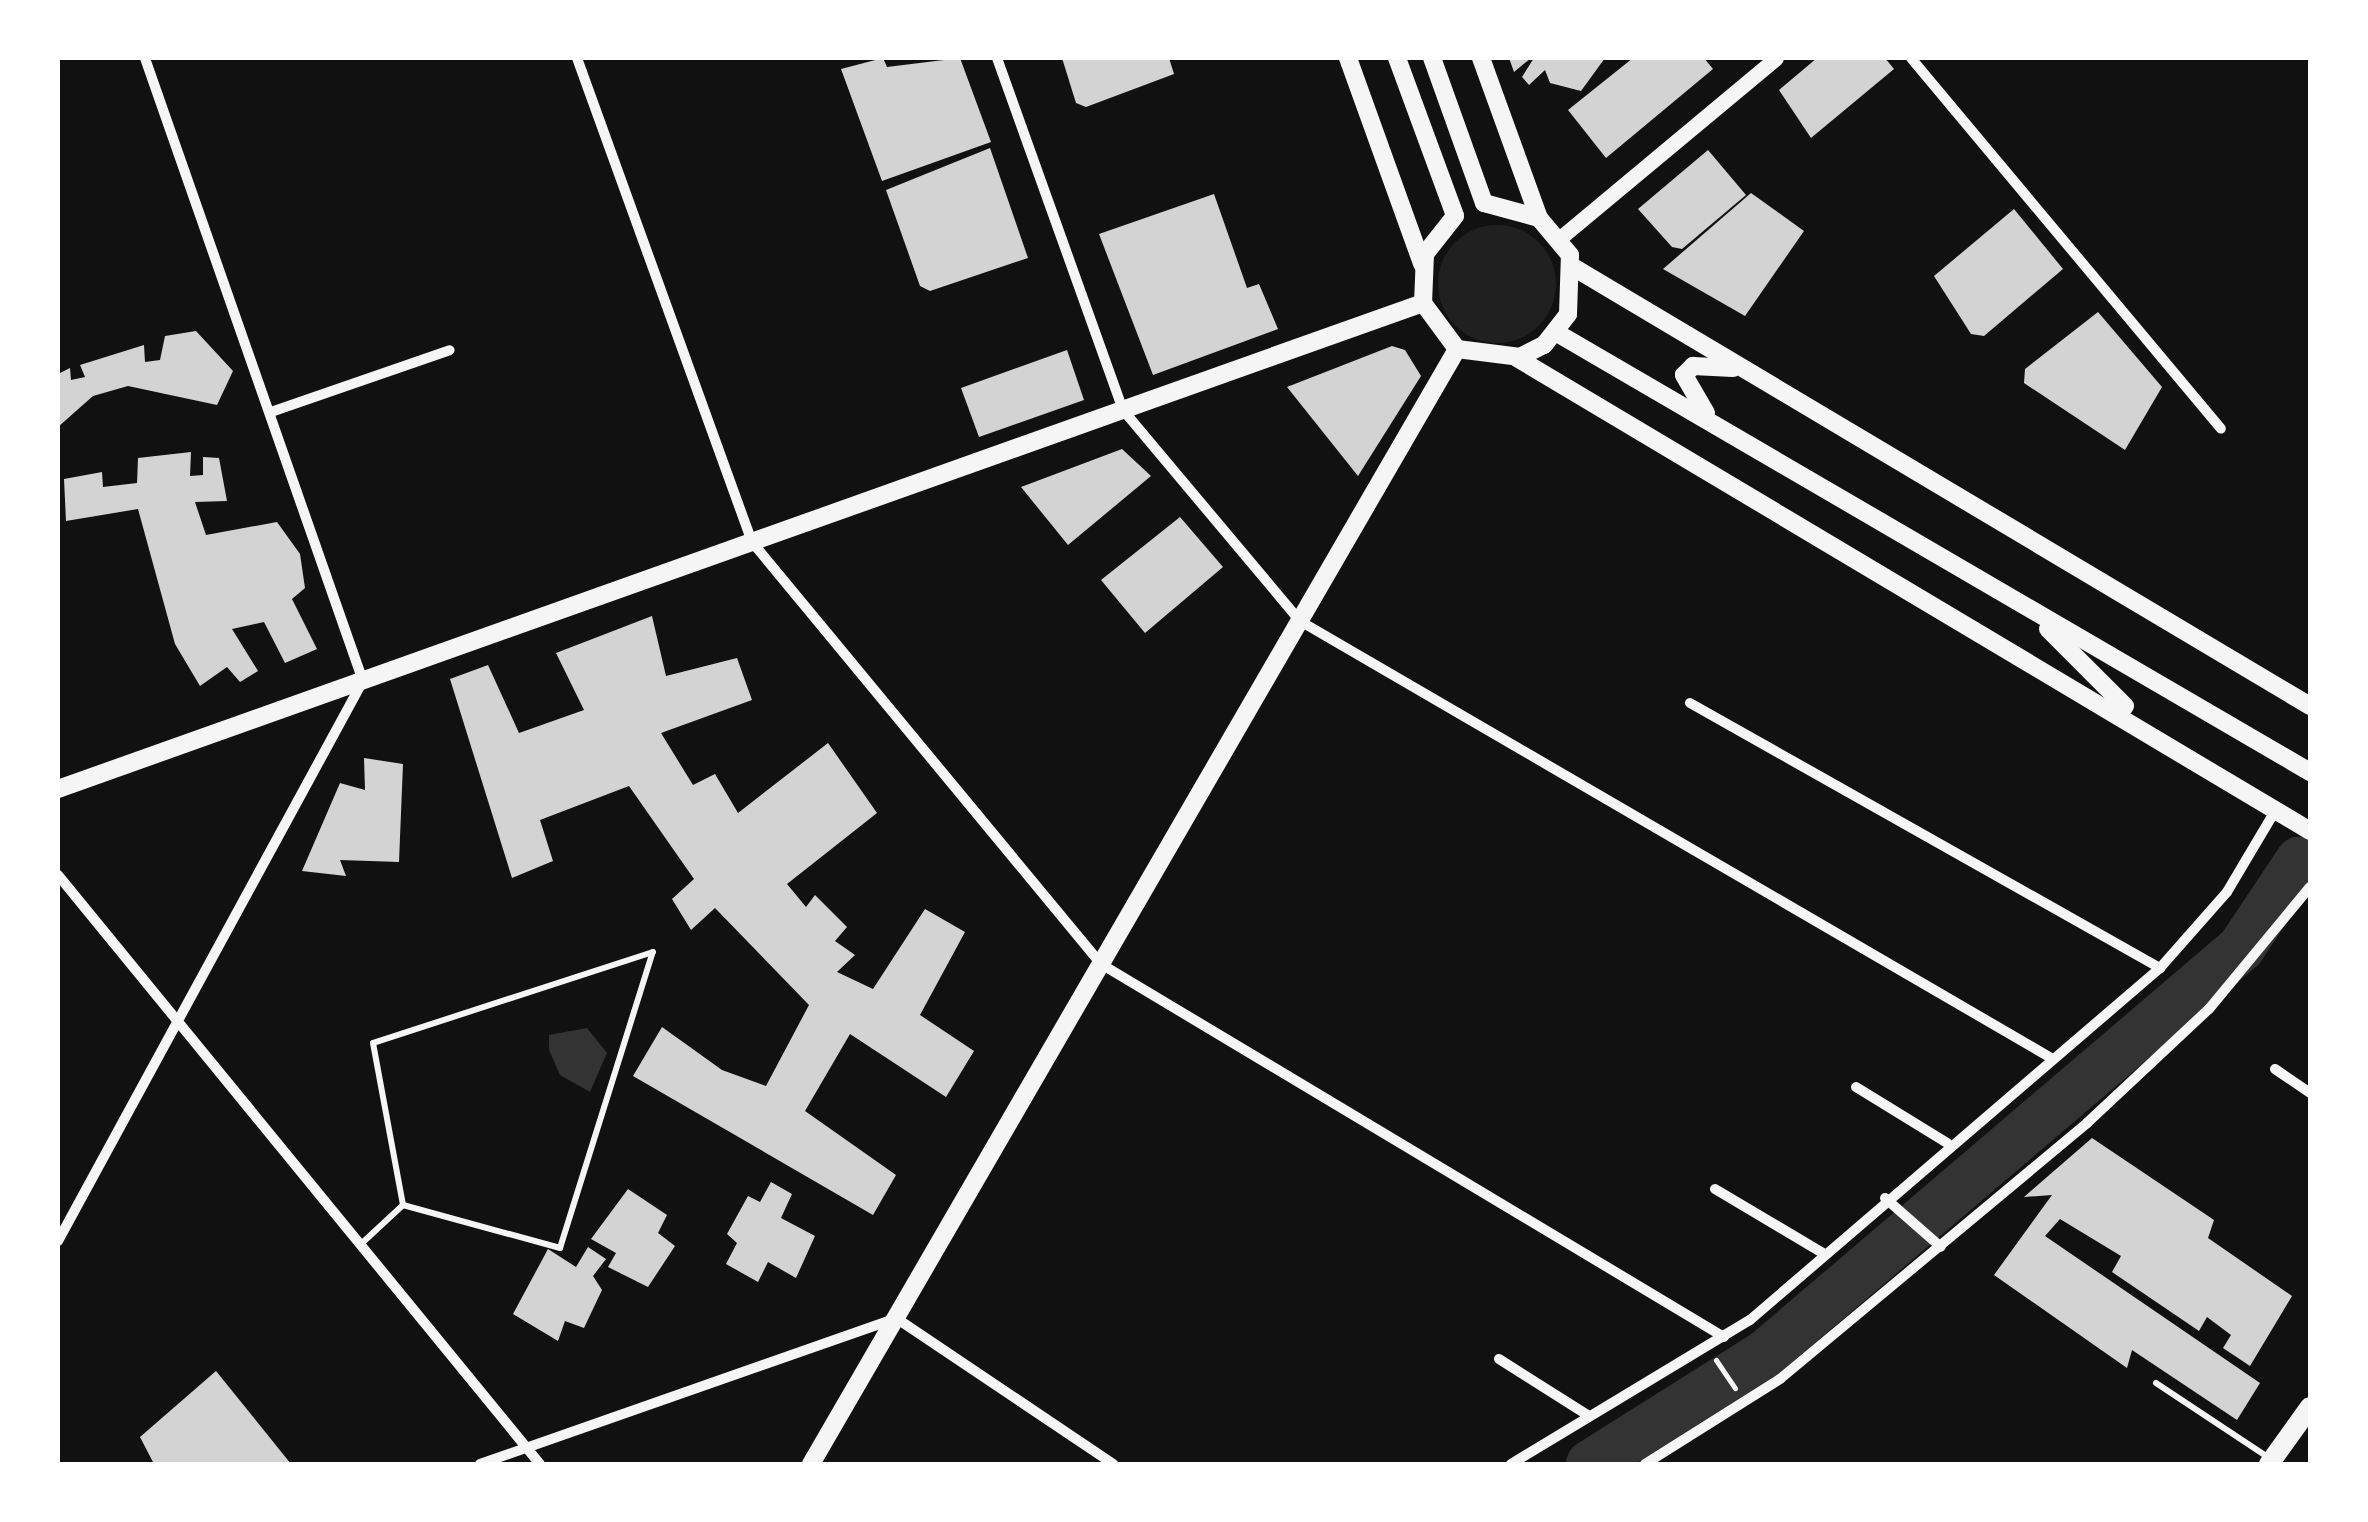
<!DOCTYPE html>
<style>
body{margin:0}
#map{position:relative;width:2368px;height:1522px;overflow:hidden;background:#111;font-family:Montserrat,sans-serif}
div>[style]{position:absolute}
.green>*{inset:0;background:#202020}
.round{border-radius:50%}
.water>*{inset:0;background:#333}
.river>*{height:48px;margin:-24px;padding:0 24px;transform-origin:24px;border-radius:24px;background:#333}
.building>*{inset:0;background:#d3d3d3}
.path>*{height:5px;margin:-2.5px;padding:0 2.5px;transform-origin:2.5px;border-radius:2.5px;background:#f5f5f5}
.service>*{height:6px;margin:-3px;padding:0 3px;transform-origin:3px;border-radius:3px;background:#f5f5f5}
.minor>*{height:10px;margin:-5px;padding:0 5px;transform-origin:5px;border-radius:5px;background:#f5f5f5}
.tertiary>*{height:15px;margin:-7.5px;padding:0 7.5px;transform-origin:7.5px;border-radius:7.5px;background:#f5f5f5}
.secondary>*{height:18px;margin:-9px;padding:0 9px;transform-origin:9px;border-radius:9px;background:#f5f5f5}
.primary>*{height:20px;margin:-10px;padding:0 10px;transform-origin:10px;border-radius:10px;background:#f5f5f5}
span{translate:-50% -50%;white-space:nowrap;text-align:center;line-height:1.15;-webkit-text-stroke:9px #fff;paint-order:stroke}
.frame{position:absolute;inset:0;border:60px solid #fff;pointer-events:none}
</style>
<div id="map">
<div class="green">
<i class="round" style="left:1438px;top:225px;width:118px;height:118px"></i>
</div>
<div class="water">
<i style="clip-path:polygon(587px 1028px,607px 1053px,590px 1092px,560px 1075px,549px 1050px,549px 1035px)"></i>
</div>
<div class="river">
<i style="left:1590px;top:1464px;width:207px;rotate:-32.2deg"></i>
<i style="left:1765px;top:1354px;width:626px;rotate:-40.46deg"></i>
<i style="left:2241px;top:948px;width:105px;rotate:-56.3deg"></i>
</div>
<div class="building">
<i style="clip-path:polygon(883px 58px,887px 67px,960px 58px,991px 142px,882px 181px,841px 69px)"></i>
<i style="clip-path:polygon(1062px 58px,1169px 58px,1174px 74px,1086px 107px,1076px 103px)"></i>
<i style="clip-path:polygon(1509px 58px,1531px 58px,1514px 72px)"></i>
<i style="clip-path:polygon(1534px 58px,1605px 58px,1581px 91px,1550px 83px,1545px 70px,1529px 85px,1522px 77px)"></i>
<i style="clip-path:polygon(1633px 58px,1704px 58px,1713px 69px,1606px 158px,1568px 110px)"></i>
<i style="clip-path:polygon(1817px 58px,1885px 58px,1894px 69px,1811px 138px,1779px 90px)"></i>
<i style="clip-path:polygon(990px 148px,1028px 258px,930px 291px,920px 286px,886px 190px)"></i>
<i style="clip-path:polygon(1708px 150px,1746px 195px,1682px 249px,1672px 247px,1638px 209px)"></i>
<i style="clip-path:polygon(1751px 193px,1804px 231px,1745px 316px,1663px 269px)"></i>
<i style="clip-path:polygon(1214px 194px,1247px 288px,1259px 284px,1278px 329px,1153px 375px,1099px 234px)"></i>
<i style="clip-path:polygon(2014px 209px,2063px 269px,1984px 336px,1971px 334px,1934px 276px)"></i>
<i style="clip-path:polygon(2098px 312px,2162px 387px,2125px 450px,2024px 383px,2025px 369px)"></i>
<i style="clip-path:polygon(196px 331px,233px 371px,217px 405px,128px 386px,93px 396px,58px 427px,58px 374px,70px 368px,71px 380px,85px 377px,80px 365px,144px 345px,145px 362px,160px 360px,165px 336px)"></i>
<i style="clip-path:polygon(1392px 346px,1405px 350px,1421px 376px,1358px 476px,1287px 387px)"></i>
<i style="clip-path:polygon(1067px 350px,1084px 400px,979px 437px,961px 388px)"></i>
<i style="clip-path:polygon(1122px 449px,1151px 476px,1068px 545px,1021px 487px)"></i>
<i style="clip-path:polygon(191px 452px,190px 476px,203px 475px,203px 457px,219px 458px,227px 501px,195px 502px,206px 535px,277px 522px,300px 554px,305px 588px,292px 599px,317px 649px,285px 663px,264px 622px,232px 629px,258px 671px,240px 682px,227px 667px,200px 686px,175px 644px,138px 509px,66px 521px,64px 479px,102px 472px,103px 487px,137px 483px,138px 458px)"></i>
<i style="clip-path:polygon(1180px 517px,1223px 567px,1145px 633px,1101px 580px)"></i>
<i style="clip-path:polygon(652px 616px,666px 676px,737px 658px,752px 700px,661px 733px,693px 785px,715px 774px,738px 813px,828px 743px,877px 813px,787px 884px,806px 907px,815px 895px,847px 927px,835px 941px,855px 955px,837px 972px,873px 989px,925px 909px,965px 932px,920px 1015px,974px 1051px,946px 1097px,850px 1034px,805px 1111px,896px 1175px,873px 1215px,633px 1076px,662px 1027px,722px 1070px,766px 1086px,809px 1005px,715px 908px,691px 930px,672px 899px,694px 879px,629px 786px,540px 820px,553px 861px,512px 878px,450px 679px,488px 665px,519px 733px,584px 710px,556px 653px)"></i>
<i style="clip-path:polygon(364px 758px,403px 764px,399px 862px,340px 860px,346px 876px,302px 871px,340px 783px,365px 790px)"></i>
<i style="clip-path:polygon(2092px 1138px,2214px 1220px,2208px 1238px,2292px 1296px,2250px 1366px,2223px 1348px,2231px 1335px,2207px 1317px,2199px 1331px,2112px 1272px,2121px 1256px,2060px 1219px,2045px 1236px,2260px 1383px,2237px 1420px,2132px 1350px,2127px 1368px,1994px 1275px,2052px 1195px,2024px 1197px)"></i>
<i style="clip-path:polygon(771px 1182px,792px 1194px,781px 1218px,815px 1236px,796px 1278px,768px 1262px,758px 1282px,726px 1264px,737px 1243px,727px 1234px,748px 1196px,760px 1202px)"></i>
<i style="clip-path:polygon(628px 1189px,667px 1215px,658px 1233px,675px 1246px,648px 1287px,608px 1267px,616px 1253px,591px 1239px)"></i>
<i style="clip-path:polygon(588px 1247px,606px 1259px,593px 1276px,602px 1290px,584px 1328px,565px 1321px,558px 1341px,513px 1314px,548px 1249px,576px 1267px)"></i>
<i style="clip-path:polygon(216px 1371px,258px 1423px,291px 1464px,154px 1464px,140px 1437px)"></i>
</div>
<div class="path">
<i style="left:1716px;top:1360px;width:34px;rotate:56deg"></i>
</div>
<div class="service">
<i style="left:361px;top:1244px;width:57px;rotate:-42.9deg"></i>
<i style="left:403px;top:1205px;width:163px;rotate:15.3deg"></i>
<i style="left:560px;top:1248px;width:310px;rotate:-72.6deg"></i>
<i style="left:653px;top:952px;width:294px;rotate:162deg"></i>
<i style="left:373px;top:1043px;width:165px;rotate:79.5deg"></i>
<i style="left:2156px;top:1383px;width:138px;rotate:33.5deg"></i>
</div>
<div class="minor">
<i style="left:577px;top:58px;width:515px;rotate:70.12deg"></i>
<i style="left:752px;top:542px;width:548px;rotate:50.41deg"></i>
<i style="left:1101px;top:964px;width:726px;rotate:30.91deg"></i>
<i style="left:997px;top:58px;width:374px;rotate:70.3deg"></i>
<i style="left:1123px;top:410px;width:275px;rotate:50deg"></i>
<i style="left:1300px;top:621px;width:869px;rotate:30.19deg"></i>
<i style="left:1911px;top:58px;width:483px;rotate:50.1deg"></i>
<i style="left:271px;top:412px;width:189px;rotate:-19.1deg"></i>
<i style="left:1690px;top:703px;width:540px;rotate:29.42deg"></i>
<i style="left:58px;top:875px;width:761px;rotate:50.71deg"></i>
<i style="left:2275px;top:1069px;width:42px;rotate:34.4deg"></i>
<i style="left:1856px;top:1087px;width:107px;rotate:31.6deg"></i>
<i style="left:1715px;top:1189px;width:126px;rotate:30.7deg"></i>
<i style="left:1885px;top:1198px;width:74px;rotate:41.2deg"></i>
<i style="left:58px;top:1241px;width:638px;rotate:-61.43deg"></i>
<i style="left:363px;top:681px;width:660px;rotate:-109.29deg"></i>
<i style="left:1499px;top:1359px;width:107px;rotate:32.3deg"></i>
<i style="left:480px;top:1464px;width:441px;rotate:-19.3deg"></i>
<i style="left:896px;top:1318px;width:262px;rotate:33.9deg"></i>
<i style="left:1511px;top:1464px;width:279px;rotate:-31.1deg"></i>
<i style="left:1750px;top:1320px;width:540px;rotate:-40.65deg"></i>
<i style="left:2160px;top:968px;width:101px;rotate:-48.6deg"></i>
<i style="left:2227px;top:892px;width:94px;rotate:-59.3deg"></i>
<i style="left:1645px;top:1464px;width:160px;rotate:-32.2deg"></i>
<i style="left:1780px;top:1379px;width:400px;rotate:-39.8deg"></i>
<i style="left:2087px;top:1123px;width:167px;rotate:-43.1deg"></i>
<i style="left:2209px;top:1009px;width:158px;rotate:-50.4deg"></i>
</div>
<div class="tertiary">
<i style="left:1560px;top:238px;width:281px;rotate:-39.8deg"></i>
</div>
<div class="secondary">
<i style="left:1348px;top:58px;width:219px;rotate:70.2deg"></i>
<i style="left:1397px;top:58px;width:168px;rotate:69.8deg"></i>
<i style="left:1455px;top:216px;width:48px;rotate:128.3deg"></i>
<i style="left:1425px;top:254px;width:49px;rotate:92.3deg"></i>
<i style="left:1423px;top:303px;width:57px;rotate:53.5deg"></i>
<i style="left:1457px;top:349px;width:64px;rotate:7.2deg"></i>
<i style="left:1520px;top:357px;width:27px;rotate:-27deg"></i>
<i style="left:1544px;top:345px;width:39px;rotate:-52deg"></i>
<i style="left:1568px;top:314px;width:59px;rotate:-88.1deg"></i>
<i style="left:1570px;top:255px;width:48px;rotate:-130deg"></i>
<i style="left:1539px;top:218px;width:57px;rotate:-164.7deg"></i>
<i style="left:1484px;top:203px;width:154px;rotate:-109.7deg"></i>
<i style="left:1481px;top:58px;width:170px;rotate:70.1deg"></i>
<i style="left:1573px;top:267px;width:858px;rotate:30.78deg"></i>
<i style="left:1557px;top:333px;width:872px;rotate:30.24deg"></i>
<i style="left:1517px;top:358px;width:923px;rotate:30.81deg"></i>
<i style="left:1706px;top:413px;width:44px;rotate:-120.1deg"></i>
<i style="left:1684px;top:375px;width:13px;rotate:-45deg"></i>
<i style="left:1693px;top:366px;width:40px;rotate:2.9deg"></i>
<i style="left:2048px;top:629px;width:109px;rotate:45deg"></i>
<i style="left:58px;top:789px;width:1449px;rotate:-19.6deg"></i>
<i style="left:811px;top:1464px;width:1289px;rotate:-59.91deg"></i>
</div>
<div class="primary">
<i style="left:2269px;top:1464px;width:70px;rotate:-54.3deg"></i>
</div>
<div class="frame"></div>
</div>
